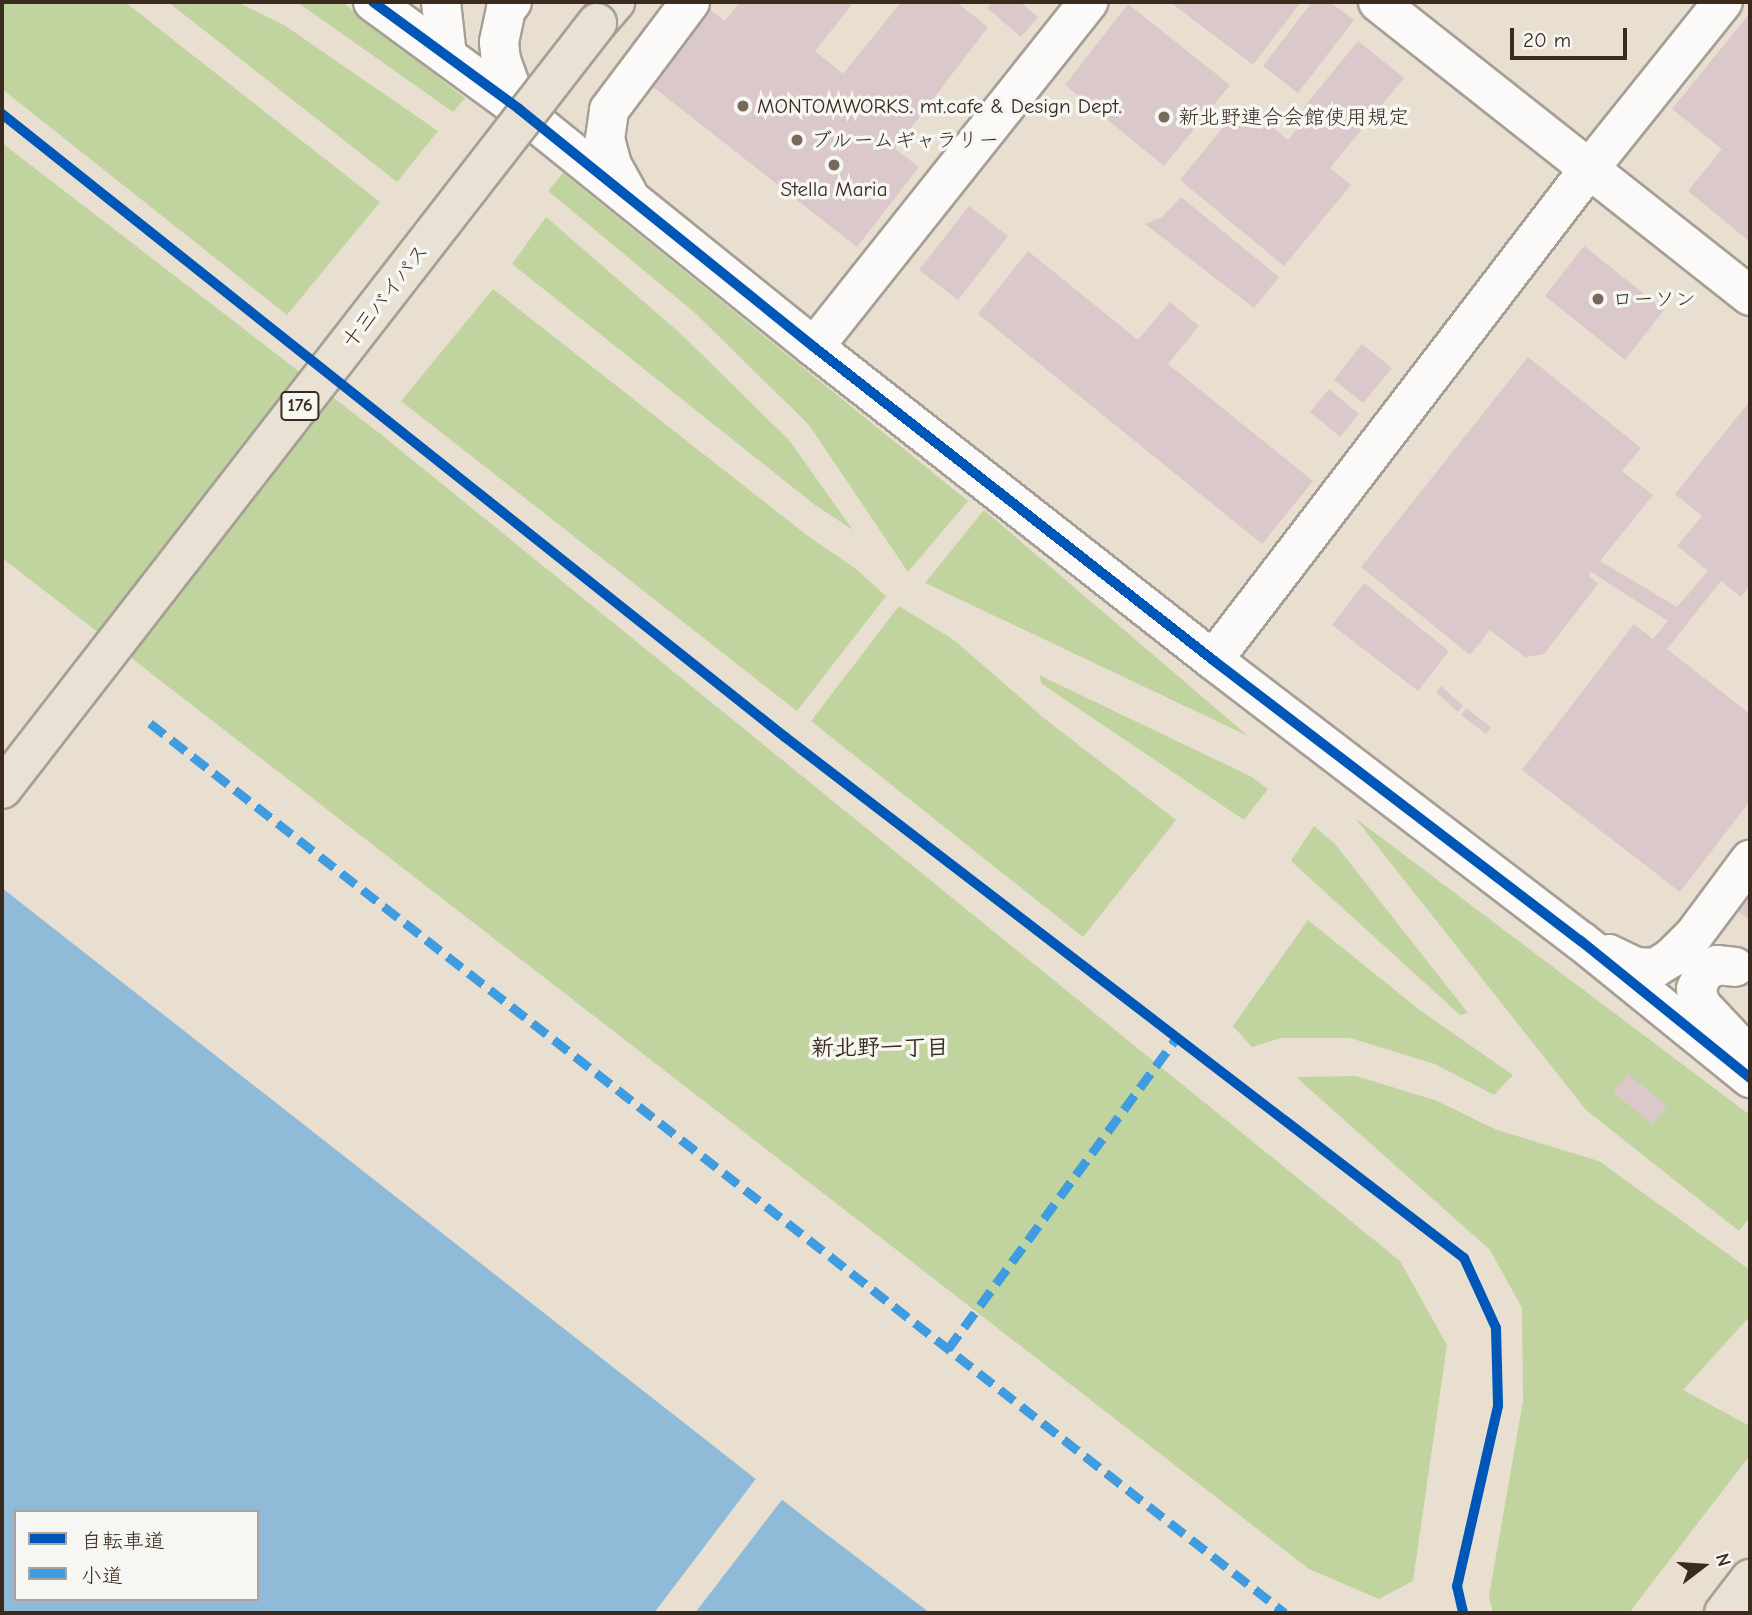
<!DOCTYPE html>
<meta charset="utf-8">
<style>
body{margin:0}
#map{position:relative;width:1752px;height:1615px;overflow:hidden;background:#e9dfd1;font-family:"Comic Neue","Klee One",sans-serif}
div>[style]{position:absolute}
.green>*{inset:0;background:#c1d4a0}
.water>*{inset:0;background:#8fbbd9}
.pier>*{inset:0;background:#e9dfd1}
.building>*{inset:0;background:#dac8ca}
.roads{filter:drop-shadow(2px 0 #a69f95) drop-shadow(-2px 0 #a69f95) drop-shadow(0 2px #a69f95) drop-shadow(0 -2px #a69f95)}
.minor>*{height:38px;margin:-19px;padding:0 19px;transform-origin:19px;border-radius:19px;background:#fcfaf8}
.trunk>*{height:38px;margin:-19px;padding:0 19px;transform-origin:19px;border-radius:19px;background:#e8e1d4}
.bridges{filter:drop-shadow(2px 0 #a69f95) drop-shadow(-2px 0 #a69f95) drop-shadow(0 2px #a69f95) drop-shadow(0 -2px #a69f95)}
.trunk-bridge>*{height:38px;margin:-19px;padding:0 19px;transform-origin:19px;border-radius:19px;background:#e8e1d4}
.quiet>*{height:9px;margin-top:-4.5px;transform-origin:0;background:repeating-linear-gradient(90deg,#3f9ce0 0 18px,transparent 0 27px)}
.cycleway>*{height:10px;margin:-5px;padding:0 5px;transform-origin:5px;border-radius:5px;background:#0057b8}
.dots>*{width:19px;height:19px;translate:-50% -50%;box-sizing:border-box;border:4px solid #f6f6f2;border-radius:50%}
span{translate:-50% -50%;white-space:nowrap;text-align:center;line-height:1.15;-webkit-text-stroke:7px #f6f6f2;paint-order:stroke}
.shield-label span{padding:2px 5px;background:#f6f6f2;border:2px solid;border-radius:5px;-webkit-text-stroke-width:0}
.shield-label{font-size:19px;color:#3b2a1e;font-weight:700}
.poi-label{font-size:21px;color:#3b2a1e}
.left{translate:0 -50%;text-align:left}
.street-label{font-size:21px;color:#3b2a1e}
.neighbourhood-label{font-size:23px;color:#3b2a1e;font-weight:700}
.frame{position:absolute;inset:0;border:4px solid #3b2a1e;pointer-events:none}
.legend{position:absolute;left:14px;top:1510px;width:245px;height:91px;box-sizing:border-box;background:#f6f6f2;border:2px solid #aba49d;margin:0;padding:9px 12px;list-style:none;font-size:21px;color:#3b2a1e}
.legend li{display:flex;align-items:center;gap:14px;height:35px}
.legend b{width:35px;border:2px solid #aba49d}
.north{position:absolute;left:1668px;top:1531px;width:70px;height:70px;-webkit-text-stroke:5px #f6f6f2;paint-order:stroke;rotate:73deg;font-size:19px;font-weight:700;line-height:28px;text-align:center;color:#3b2a1e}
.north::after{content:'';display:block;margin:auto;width:24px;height:32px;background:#3b2a1e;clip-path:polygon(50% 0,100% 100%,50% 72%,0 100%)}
.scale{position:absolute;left:1510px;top:28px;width:117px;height:32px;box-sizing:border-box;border:4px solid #3b2a1e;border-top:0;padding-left:9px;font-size:21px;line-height:24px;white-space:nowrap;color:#3b2a1e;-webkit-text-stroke:5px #f6f6f2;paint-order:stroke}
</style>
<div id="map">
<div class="green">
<i style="clip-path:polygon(2px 2px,125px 2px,380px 202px,287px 315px,2px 89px)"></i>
<i style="clip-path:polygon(168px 2px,237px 2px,284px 25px,438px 131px,397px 182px)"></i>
<i style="clip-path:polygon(297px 2px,342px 2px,465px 98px,453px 112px)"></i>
<i style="clip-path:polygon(2px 143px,378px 432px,1400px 1261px,1447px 1345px,1413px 1581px,1379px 1599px,1309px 1569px,2px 558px)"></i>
<i style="clip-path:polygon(563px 173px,968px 501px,908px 572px,809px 425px,694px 312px,548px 191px)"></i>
<i style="clip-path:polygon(546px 217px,681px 334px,789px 440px,853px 530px,815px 505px,512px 264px)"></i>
<i style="clip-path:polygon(493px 289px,808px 536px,856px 569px,886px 596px,797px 711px,401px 401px)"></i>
<i style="clip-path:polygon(984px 510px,1248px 736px,925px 583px)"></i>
<i style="clip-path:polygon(899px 606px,954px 640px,1045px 719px,1176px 820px,1083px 937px,811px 721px)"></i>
<i style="clip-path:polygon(1039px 675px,1252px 777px,1268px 789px,1244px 820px,1042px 684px)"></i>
<i style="clip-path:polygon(1355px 818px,1750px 1115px,1750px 1217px,1739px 1231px,1586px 1110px)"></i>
<i style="clip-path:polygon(1314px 826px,1335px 844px,1468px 1013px,1460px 1015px,1291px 861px)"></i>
<i style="clip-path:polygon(1308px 920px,1421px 1011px,1513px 1075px,1494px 1095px,1435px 1064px,1350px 1038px,1281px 1038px,1252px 1047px,1233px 1026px)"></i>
<i style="clip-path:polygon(1356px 1076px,1435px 1100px,1497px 1130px,1599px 1161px,1750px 1270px,1750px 1316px,1683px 1390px,1750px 1426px,1750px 1455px,1629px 1613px,1493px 1613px,1489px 1596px,1523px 1401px,1522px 1308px,1490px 1250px,1296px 1077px)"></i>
</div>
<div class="water">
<i style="clip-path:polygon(evenodd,2px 888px,817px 1527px,930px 1613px,2px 1613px,2px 888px,16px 1512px,257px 1512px,257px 1599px,16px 1599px,16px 1512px)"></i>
</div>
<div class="pier">
<i style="clip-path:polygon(758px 1476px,784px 1497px,695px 1613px,654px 1613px)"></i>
</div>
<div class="building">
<i style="clip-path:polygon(740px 2px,854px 2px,815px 51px,843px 74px,901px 2px,956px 2px,988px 27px,895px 149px,919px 167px,857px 247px,643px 79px,702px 3px,725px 21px)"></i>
<i style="clip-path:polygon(992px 2px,1020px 2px,1038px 17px,1021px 37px,987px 8px)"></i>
<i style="clip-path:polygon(1170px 2px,1301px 2px,1253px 65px)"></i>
<i style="clip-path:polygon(1312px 2px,1330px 2px,1354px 20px,1298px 93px,1263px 66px)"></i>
<i style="clip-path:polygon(1128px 4px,1230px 85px,1164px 166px,1065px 85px)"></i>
<i style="clip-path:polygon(1750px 13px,1750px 242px,1688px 191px,1722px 149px,1672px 109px)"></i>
<i style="clip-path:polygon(1358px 41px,1404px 78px,1330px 168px,1351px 185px,1284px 266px,1180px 180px,1243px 103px,1288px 140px,1311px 113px,1304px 107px)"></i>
<i style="clip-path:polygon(1181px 197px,1279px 277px,1254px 308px,1145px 224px,1162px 217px)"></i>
<i style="clip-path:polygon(969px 206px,1008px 236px,958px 300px,919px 270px)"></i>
<i style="clip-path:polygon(1584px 246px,1664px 310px,1625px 360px,1545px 296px)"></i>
<i style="clip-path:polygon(1028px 251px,1138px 340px,1170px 302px,1199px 326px,1168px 364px,1313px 481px,1262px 544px,978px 314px)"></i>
<i style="clip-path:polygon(1362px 344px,1392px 368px,1363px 403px,1334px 380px)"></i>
<i style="clip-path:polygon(1528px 357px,1641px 448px,1622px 471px,1653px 495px,1600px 561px,1677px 607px,1708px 571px,1677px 546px,1702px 516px,1675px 494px,1750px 401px,1750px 585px,1741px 597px,1721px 581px,1667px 649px,1750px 714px,1750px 801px,1680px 892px,1522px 770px,1634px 624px,1653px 639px,1668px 621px,1591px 572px,1589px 576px,1598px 584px,1544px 654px,1525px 657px,1490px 630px,1470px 655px,1361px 567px)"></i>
<i style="clip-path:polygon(1329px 389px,1359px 414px,1340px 437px,1310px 412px)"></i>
<i style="clip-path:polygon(1364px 583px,1449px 651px,1418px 691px,1332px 625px)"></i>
<i style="clip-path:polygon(1441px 686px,1463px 706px,1458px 712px,1436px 692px)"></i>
<i style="clip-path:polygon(1466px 708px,1491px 727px,1486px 734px,1461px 715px)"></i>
<i style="clip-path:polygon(1750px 886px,1750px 920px,1733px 908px)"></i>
<i style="clip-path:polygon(1628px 1074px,1667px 1106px,1652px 1124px,1613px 1092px)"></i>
</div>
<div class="roads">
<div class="minor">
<i style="left:373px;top:2px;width:181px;rotate:36.2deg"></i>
<i style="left:519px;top:109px;width:379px;rotate:38.9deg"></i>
<i style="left:814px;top:347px;width:507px;rotate:38.11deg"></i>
<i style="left:1213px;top:660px;width:463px;rotate:37.4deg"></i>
<i style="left:1581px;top:941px;width:218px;rotate:39deg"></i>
<i style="left:441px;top:2px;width:54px;rotate:83.7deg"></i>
<i style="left:512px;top:2px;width:9px;rotate:131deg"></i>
<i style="left:506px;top:9px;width:34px;rotate:102deg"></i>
<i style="left:499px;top:42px;width:18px;rotate:84deg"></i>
<i style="left:501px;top:60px;width:52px;rotate:69.8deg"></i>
<i style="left:1378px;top:2px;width:474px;rotate:38.3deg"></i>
<i style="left:627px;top:192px;width:31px;rotate:-119deg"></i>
<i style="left:612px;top:165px;width:27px;rotate:-105deg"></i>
<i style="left:605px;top:139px;width:29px;rotate:-82deg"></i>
<i style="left:609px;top:110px;width:135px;rotate:-53.1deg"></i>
<i style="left:814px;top:347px;width:441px;rotate:-51.5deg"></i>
<i style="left:1213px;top:660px;width:618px;rotate:-52.56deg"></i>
<i style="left:1589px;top:169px;width:214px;rotate:-51.3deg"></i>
<i style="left:1609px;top:954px;width:30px;rotate:26deg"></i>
<i style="left:1636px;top:967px;width:19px;rotate:3deg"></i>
<i style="left:1655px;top:968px;width:19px;rotate:-32deg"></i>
<i style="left:1671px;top:958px;width:33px;rotate:-45deg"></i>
<i style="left:1694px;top:935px;width:94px;rotate:-53.3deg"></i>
<i style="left:1734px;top:1040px;width:48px;rotate:-133.3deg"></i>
<i style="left:1701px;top:1005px;width:17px;rotate:-107deg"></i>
<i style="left:1696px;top:989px;width:19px;rotate:-65deg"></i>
<i style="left:1704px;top:972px;width:15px;rotate:-28deg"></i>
<i style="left:1717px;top:965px;width:18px;rotate:6deg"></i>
</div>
<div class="trunk">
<i style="left:597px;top:23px;width:28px;rotate:-49deg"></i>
<i style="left:1724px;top:1613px;width:43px;rotate:-52.6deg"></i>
</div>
</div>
<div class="bridges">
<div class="trunk-bridge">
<i style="left:2px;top:789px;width:970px;rotate:-52.16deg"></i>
</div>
</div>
<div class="quiet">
<i style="left:150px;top:723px;width:1442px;rotate:38.1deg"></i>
<i style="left:948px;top:1349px;width:385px;rotate:-53.7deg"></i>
</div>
<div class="cycleway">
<i style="left:373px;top:2px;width:181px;rotate:36.2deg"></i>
<i style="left:519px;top:109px;width:379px;rotate:38.9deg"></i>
<i style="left:814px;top:347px;width:507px;rotate:38.11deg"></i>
<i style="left:1213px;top:660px;width:463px;rotate:37.4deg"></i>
<i style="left:1581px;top:941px;width:218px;rotate:39deg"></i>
<i style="left:2px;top:114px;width:1001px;rotate:38.51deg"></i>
<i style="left:785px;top:737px;width:856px;rotate:37.5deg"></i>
<i style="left:1464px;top:1258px;width:77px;rotate:65.4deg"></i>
<i style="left:1496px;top:1328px;width:78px;rotate:88.5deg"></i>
<i style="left:1498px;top:1406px;width:185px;rotate:102.8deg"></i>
<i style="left:1457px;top:1586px;width:28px;rotate:77deg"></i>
</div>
<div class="dots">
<i style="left:743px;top:106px;background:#78695d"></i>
<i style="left:1164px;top:117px;background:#78695d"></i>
<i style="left:797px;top:140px;background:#78695d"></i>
<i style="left:834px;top:165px;background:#78695d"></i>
<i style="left:1598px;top:299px;background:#78695d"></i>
</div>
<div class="shield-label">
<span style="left:300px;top:406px">176</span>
</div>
<div class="poi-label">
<span class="left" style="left:757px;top:106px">MONTOMWORKS. mt.cafe &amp; Design Dept.</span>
<span class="left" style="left:1178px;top:117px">新北野連合会館使用規定</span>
<span class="left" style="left:811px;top:140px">ブルームギャラリー</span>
<span style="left:834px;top:189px">Stella Maria</span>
<span class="left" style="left:1612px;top:299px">ローソン</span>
</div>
<div class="street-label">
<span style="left:385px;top:296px;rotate:-52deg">十三バイパス</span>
</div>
<div class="neighbourhood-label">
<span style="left:880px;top:1048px">新北野一丁目</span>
</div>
<div class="frame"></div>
<ul class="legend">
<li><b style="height:9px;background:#0057b8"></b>自転車道</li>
<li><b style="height:9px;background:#3f9ce0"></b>小道</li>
</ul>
<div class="north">N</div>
<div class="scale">20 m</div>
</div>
